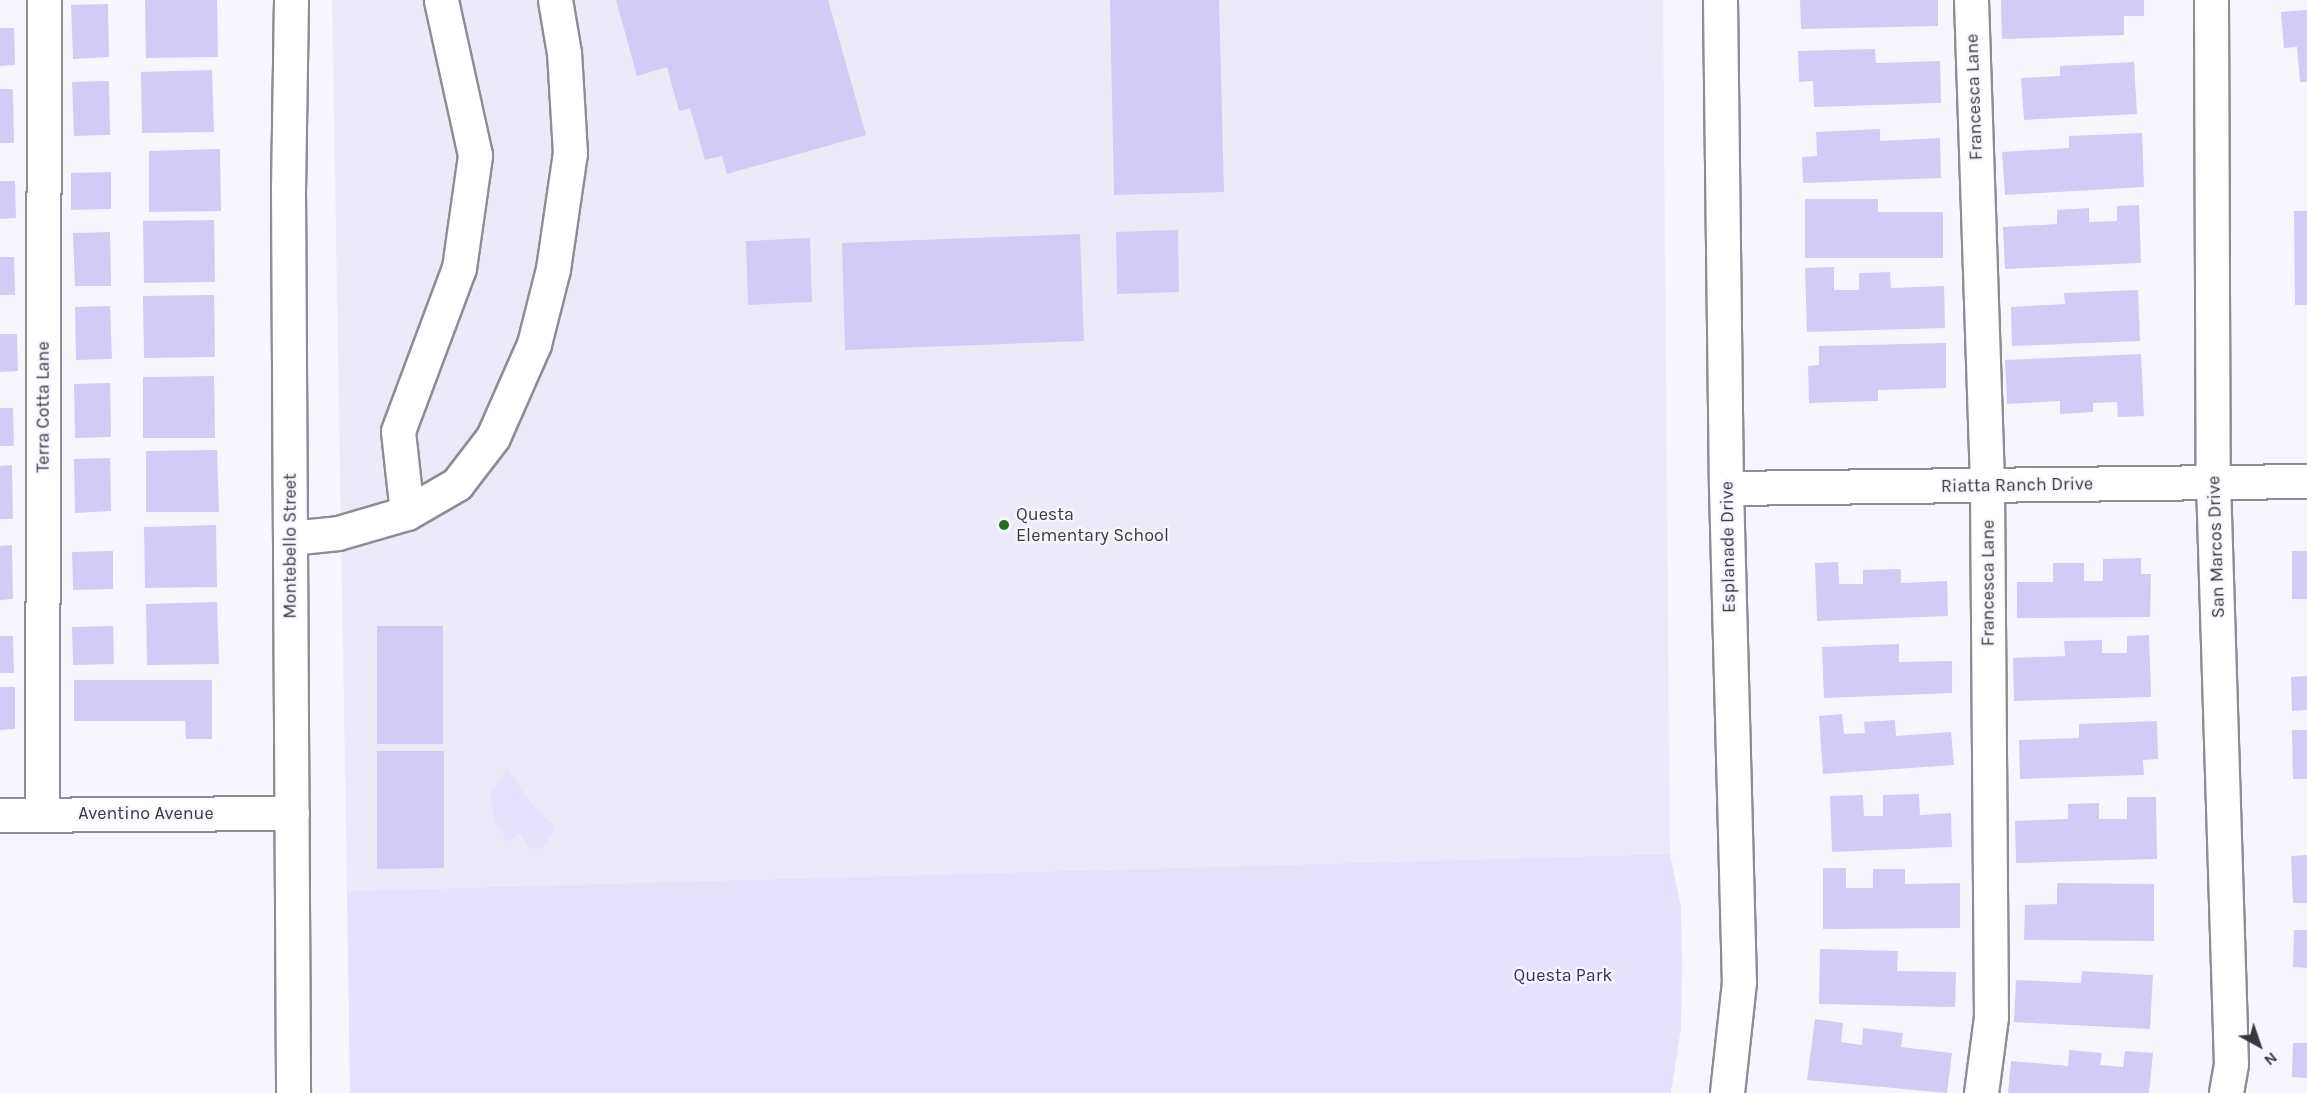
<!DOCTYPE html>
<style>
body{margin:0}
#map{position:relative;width:2307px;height:1093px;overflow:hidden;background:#f7f6fe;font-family:Karla,sans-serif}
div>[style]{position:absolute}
.built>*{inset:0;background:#eceaf9}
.green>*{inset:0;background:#e6e2fd}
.building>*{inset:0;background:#d2cbf6}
.roads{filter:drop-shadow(2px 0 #8e8d94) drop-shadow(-2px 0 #8e8d94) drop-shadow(0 2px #8e8d94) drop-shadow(0 -2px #8e8d94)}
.minor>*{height:33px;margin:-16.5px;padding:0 16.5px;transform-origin:16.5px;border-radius:16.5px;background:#fff}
.dots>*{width:16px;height:16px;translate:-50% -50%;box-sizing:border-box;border:3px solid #f7f6fe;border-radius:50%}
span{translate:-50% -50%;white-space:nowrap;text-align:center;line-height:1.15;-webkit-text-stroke:4.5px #f7f6fe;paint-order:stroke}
.street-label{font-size:18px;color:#3a3a3d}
.poi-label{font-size:18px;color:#3a3a3d}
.left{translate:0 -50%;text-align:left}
.park-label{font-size:18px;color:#3e2574}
.north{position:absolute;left:2229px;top:1015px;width:60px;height:60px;-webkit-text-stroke:4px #f7f6fe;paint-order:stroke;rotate:140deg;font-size:16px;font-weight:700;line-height:24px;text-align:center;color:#3a3a3d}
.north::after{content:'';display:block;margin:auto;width:21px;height:27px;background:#3a3a3d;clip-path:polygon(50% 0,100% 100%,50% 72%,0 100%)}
</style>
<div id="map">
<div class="built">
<i style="clip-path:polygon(332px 0,1663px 0,1670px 854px,347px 891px)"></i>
</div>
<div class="green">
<i style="clip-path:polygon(507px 768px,532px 805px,556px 828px,541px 849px,528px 848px,520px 834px,508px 842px,494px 821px,490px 793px)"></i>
<i style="clip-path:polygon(1670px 854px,1681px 907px,1682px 964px,1681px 1028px,1671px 1093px,350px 1093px,347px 891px)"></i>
</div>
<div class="building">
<i style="clip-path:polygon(145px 0,217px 0,218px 57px,146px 58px)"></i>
<i style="clip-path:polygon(616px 0,828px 0,866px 135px,727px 174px,722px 156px,705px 160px,690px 108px,679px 111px,667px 67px,637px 76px)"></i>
<i style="clip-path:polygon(1110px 0,1219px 0,1224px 192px,1114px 195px)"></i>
<i style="clip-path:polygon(1800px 0,1938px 0,1938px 26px,1801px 29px)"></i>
<i style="clip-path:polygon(2001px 0,2144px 0,2144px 16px,2124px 16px,2124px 35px,2002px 39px)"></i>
<i style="clip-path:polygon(108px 4px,109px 57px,73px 59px,71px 5px)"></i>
<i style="clip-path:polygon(2307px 10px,2307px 82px,2300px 82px,2297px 47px,2284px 48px,2281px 12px)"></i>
<i style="clip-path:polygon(0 28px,14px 28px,15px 65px,0 66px)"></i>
<i style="clip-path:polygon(1875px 49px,1876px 63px,1940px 61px,1941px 103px,1814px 107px,1813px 81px,1799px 82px,1798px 51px)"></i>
<i style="clip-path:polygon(2134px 62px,2137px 114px,2024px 120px,2021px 78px,2060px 76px,2060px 66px)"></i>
<i style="clip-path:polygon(212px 70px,214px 132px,142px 133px,141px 72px)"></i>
<i style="clip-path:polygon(109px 81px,110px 135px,74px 136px,72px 82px)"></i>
<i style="clip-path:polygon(0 89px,13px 89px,14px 143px,0 143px)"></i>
<i style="clip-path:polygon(1880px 129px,1880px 141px,1940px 138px,1941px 178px,1803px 183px,1802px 157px,1817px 156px,1816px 132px)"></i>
<i style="clip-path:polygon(2142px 133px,2144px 187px,2005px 195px,2002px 152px,2069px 148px,2069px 136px)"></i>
<i style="clip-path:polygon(220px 149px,221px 211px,149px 212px,149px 151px)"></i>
<i style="clip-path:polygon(111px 172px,111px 209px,71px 210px,71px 173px)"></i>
<i style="clip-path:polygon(0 181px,15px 181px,16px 218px,0 219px)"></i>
<i style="clip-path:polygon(1805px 199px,1878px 199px,1878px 212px,1943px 212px,1943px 258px,1805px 258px)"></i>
<i style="clip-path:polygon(2139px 205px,2141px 263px,2005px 269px,2003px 227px,2057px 224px,2057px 210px,2089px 208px,2089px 222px,2117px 221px,2117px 206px)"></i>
<i style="clip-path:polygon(2294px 211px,2307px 211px,2307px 305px,2295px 305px)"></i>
<i style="clip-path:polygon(214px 220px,215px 282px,144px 283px,143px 221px)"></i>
<i style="clip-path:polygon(1178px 230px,1179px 292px,1117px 294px,1116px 232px)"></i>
<i style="clip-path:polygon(110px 232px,111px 286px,75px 286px,73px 233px)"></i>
<i style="clip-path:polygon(1080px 234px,1084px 341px,845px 350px,842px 243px)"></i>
<i style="clip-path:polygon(810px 238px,812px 302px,748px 305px,746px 241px)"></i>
<i style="clip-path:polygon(0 257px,14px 257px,15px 295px,0 295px)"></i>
<i style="clip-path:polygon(1834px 267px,1834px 290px,1859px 290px,1859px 273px,1890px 272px,1891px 288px,1944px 286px,1945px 328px,1807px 332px,1805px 268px)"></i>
<i style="clip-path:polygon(2138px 290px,2140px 341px,2012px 346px,2011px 307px,2065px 304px,2064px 293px)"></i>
<i style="clip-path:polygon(214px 295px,215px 357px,144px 358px,143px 296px)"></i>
<i style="clip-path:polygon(110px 306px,112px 359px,76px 360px,75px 307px)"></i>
<i style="clip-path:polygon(0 334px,17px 334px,18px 371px,0 372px)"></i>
<i style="clip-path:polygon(1946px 343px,1946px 388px,1878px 390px,1878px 401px,1809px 403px,1808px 366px,1819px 365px,1819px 346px)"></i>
<i style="clip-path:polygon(2141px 354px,2144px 416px,2118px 417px,2117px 402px,2093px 403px,2093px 412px,2060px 414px,2060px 401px,2007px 404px,2005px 360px)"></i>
<i style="clip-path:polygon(214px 376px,215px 438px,143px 438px,143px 377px)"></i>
<i style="clip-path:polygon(110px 383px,111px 437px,75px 438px,74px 384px)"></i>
<i style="clip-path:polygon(0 408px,13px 408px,14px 446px,0 446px)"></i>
<i style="clip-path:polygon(217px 450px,219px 512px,146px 512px,146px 451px)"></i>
<i style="clip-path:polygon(110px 458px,111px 511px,75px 513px,74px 459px)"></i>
<i style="clip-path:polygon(12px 465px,13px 519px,0 519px,0 466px)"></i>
<i style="clip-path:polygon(216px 525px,217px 587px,145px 588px,144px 527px)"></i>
<i style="clip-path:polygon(12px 545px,13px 599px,0 600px,0 546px)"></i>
<i style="clip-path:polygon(113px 551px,113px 589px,73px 590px,72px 552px)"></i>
<i style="clip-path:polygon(2292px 551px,2307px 551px,2307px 599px,2292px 599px)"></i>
<i style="clip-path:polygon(2141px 558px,2141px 574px,2151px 574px,2150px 617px,2017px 618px,2017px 582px,2053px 582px,2053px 563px,2084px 563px,2084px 581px,2103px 581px,2103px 559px)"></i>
<i style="clip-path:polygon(1838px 562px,1839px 584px,1863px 584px,1863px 570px,1901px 569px,1901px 583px,1947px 581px,1948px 616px,1817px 621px,1815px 563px)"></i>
<i style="clip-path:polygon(217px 602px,219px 664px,147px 665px,146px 604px)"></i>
<i style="clip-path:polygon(113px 626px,114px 664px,73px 665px,72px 627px)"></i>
<i style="clip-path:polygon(377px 626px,443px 626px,443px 744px,377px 744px)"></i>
<i style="clip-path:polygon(2149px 635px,2151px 697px,2014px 701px,2013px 658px,2065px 656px,2064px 641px,2102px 640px,2102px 653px,2127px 653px,2127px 636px)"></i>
<i style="clip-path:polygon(0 636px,13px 636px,14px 673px,0 673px)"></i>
<i style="clip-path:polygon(1899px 644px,1899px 662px,1952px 661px,1952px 693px,1824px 698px,1822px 647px)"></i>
<i style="clip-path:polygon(2307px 676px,2307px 710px,2292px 711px,2291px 677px)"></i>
<i style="clip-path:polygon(74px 680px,212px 680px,212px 739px,186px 739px,185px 721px,74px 721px)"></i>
<i style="clip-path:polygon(0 687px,15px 687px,15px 729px,0 730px)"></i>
<i style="clip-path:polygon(1842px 714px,1844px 734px,1865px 733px,1864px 722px,1895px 720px,1896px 736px,1951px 732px,1954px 765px,1823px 774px,1819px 716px)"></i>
<i style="clip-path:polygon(2157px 721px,2158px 759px,2143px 760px,2144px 775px,2020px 779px,2019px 740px,2079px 738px,2079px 724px)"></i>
<i style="clip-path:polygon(2292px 730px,2307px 730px,2307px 779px,2293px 779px)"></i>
<i style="clip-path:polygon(377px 751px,444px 751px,444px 868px,377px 869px)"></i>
<i style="clip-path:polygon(1919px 794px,1920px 815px,1951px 813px,1952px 847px,1832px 852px,1830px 796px,1863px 795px,1864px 816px,1883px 816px,1883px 795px)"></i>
<i style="clip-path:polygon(2127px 797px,2156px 797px,2157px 859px,2016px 863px,2015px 821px,2068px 819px,2068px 804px,2099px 803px,2099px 819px,2127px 819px)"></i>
<i style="clip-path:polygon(2307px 855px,2307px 903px,2293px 903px,2291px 856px)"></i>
<i style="clip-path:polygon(1823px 868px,1846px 868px,1846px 888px,1873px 888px,1873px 869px,1905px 869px,1905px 884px,1960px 883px,1960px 928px,1823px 929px)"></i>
<i style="clip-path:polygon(2057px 883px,2154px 884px,2154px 941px,2024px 940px,2025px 905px,2057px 904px)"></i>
<i style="clip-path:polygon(2294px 930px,2307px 930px,2307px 968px,2293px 967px)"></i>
<i style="clip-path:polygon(1820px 949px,1898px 951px,1897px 971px,1956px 972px,1955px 1007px,1819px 1004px)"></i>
<i style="clip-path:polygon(2082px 971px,2153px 975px,2150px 1029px,2014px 1022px,2016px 980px,2081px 983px)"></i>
<i style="clip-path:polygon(1815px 1019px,1843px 1023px,1841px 1042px,1862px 1045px,1863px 1028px,1903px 1033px,1901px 1047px,1952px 1053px,1947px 1093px,1807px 1080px)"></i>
<i style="clip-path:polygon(2293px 1043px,2307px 1043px,2307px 1078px,2292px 1077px)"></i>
<i style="clip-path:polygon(2069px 1050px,2102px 1053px,2100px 1065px,2123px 1067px,2125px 1051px,2153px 1053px,2149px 1093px,2008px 1093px,2011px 1061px,2068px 1066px)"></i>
</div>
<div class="roads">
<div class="minor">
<i style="left:291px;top:0;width:187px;rotate:90.9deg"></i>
<i style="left:288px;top:187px;width:906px;rotate:89.68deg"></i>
<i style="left:1720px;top:0;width:488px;rotate:89.3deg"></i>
<i style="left:1726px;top:488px;width:494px;rotate:88.5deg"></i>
<i style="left:1739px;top:982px;width:112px;rotate:96.2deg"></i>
<i style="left:1971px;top:0;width:487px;rotate:88.1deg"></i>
<i style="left:1987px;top:487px;width:530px;rotate:89.57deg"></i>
<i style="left:1991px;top:1017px;width:77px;rotate:97.5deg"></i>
<i style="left:2211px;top:0;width:482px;rotate:89.8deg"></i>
<i style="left:2213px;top:482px;width:582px;rotate:88.23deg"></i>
<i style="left:2231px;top:1064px;width:29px;rotate:100deg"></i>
<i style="left:1726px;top:488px;width:581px;rotate:-0.69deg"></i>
<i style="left:407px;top:513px;width:82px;rotate:-96.3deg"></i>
<i style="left:398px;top:431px;width:174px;rotate:-69.5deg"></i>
<i style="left:459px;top:268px;width:114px;rotate:-81.9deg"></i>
<i style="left:475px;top:155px;width:159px;rotate:-102.4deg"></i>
<i style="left:290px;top:538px;width:48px;rotate:-5.9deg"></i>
<i style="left:338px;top:533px;width:72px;rotate:-16.2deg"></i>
<i style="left:407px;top:513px;width:58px;rotate:-30.1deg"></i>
<i style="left:457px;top:484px;width:59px;rotate:-52.5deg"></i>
<i style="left:493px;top:437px;width:102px;rotate:-66.2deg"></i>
<i style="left:534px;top:344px;width:77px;rotate:-75.8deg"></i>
<i style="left:553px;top:269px;width:117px;rotate:-81.7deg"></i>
<i style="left:570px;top:153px;width:100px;rotate:-93.4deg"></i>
<i style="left:564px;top:53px;width:54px;rotate:-99.6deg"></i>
<i style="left:0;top:815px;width:292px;rotate:-0.4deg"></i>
<i style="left:42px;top:815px;width:815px;rotate:-89.86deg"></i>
</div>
</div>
<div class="dots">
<i style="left:1004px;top:525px;background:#1e721c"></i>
</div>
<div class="street-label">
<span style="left:1974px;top:97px;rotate:-92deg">Francesca Lane</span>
<span style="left:43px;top:407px;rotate:-90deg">Terra Cotta Lane</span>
<span style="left:2017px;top:485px;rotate:-1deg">Riatta Ranch Drive</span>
<span style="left:290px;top:546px;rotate:-90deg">Montebello Street</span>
<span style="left:1728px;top:547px;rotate:-91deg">Esplanade Drive</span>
<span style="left:2216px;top:547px;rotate:-92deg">San Marcos Drive</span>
<span style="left:1988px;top:583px;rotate:-90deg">Francesca Lane</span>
<span style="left:146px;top:813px">Aventino Avenue</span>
</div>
<div class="poi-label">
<span class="left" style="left:1016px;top:525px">Questa<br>Elementary School</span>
</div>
<div class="park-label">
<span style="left:1563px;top:975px">Questa Park</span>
</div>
<div class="north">N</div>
</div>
